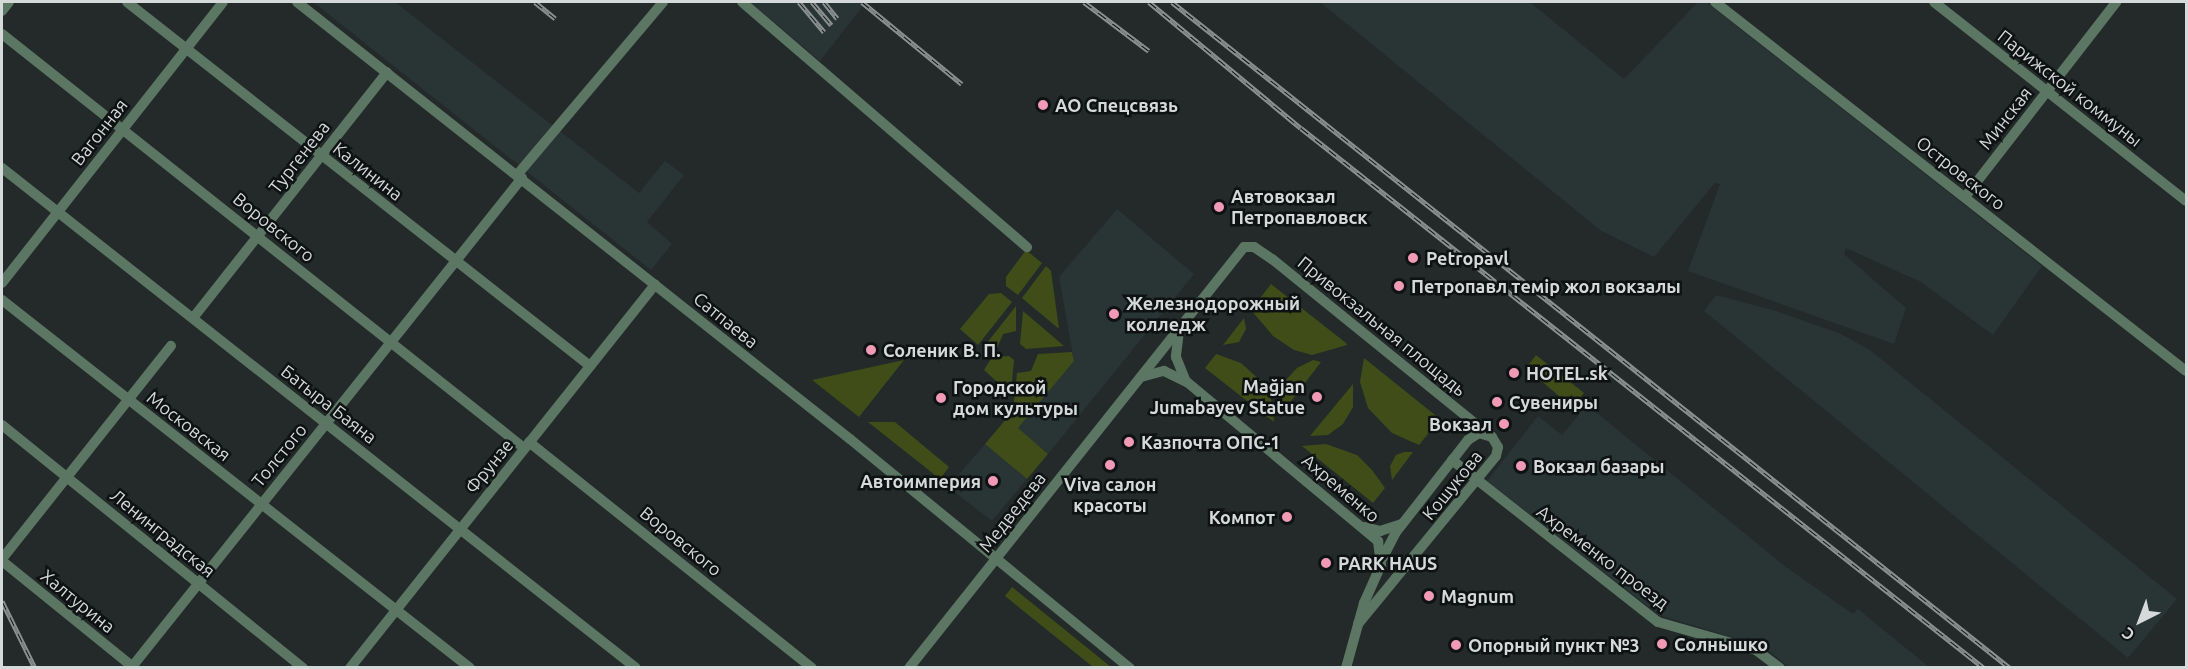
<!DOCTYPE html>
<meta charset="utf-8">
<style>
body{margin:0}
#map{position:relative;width:2188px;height:669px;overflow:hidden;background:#232a29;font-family:Ubuntu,sans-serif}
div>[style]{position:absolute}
.built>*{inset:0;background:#283534}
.green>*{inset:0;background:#404d18}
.minor>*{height:10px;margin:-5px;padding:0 5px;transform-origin:5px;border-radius:5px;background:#5c7664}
.rail>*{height:5px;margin-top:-2.5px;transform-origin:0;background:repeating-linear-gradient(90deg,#0f1212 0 9px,#8b9090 0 18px);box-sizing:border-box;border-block:2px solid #8b9090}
.dots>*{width:16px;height:16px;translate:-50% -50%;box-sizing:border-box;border:3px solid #0f1212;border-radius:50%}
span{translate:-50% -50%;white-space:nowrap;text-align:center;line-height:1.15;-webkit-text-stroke:5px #0f1212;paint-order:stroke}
.street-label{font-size:18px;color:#d5d9d9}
.poi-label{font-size:18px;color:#d5d9d9;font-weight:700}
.left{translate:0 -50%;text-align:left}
.right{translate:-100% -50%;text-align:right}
.frame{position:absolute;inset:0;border:3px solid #d5d9d9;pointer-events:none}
.north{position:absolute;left:2110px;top:591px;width:60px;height:60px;-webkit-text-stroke:4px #0f1212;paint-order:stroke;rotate:222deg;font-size:16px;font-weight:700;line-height:24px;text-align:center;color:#d5d9d9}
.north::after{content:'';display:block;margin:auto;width:21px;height:27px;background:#d5d9d9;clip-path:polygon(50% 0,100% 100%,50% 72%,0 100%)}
</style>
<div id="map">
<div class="built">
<i style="clip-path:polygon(313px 2px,395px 2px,639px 193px,665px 161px,684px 175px,647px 222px,672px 244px,651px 270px)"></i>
<i style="clip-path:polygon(750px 2px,866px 2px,820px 61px)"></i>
<i style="clip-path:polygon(1320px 2px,1530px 2px,1624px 79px,1698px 2px,1706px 2px,2042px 266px,1993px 335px,1921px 282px,1846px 248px,1844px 254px,1906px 308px,1894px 344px,1688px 271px,1720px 184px,1715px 183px,1654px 257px,1600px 230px)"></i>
<i style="clip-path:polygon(1117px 209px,1194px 274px,1048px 454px,1017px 428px,1074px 361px,1059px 277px)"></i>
<i style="clip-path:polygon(1716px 295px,1776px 311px,1839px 333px,1870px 350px,2177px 599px,2128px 658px,1704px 311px)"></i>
<i style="clip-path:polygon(1587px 405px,1786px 567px,1853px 614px,1858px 609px,1929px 667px,1789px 667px,1764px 647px,1659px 615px,1487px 481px,1538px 416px,1562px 435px)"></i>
<i style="clip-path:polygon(985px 444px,1027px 479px,992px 521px,948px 487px)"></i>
</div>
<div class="green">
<i style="clip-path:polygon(1026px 250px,1042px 263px,1018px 295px,1006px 286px,1006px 277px)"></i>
<i style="clip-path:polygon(1046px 266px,1051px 271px,1059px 329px,1022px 298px)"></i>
<i style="clip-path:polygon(1271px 284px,1346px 343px,1347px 345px,1312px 355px,1294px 350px,1273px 336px,1251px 310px)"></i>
<i style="clip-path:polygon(1001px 293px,1012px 302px,978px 345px,960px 329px,989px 294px)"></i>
<i style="clip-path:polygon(1016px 306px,1016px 331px,1003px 334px,996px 351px,986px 352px,983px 348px)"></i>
<i style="clip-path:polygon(1023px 311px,1064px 346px,1026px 349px,1020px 344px)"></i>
<i style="clip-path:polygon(1244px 318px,1246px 329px,1239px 342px,1223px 345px)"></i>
<i style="clip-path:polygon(1072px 352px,1074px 361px,1018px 428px,1048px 454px,1027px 479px,985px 444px,1013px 411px,1017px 373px,1031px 371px,1038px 354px)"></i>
<i style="clip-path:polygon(1216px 354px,1241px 363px,1263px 383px,1272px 402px,1274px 422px,1205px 368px)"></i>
<i style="clip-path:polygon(1536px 355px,1584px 393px,1572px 407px,1526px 368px)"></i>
<i style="clip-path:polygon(1009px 356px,1014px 360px,1011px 392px,1008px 392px,984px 370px,992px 357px)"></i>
<i style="clip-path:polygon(1364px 358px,1440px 419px,1419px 445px,1392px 433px,1368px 408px,1360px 382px)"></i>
<i style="clip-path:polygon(904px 360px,859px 417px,812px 380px)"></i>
<i style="clip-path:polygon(1313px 360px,1321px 362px,1282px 413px,1278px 403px,1283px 383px,1297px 368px)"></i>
<i style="clip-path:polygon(1353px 384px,1353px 407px,1343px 424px,1328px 435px,1310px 436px)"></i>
<i style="clip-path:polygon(868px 422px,895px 422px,949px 467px,940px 479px)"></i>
<i style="clip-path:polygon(1326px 444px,1357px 455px,1372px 470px,1385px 488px,1373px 503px,1302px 446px)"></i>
<i style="clip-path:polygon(1404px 452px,1413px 452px,1392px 480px,1390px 466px,1396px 455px)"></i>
<i style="clip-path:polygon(1012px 587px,1111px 667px,1093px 667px,1005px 596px)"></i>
</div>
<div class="minor">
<i style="left:127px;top:2px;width:589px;rotate:38.17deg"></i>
<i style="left:297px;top:2px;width:705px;rotate:38.32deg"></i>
<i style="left:850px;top:439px;width:362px;rotate:39.3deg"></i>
<i style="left:742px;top:2px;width:376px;rotate:40.7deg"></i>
<i style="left:1715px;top:2px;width:598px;rotate:38.08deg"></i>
<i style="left:1934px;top:2px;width:321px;rotate:38.3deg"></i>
<i style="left:2px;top:11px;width:11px;rotate:-52deg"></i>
<i style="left:2px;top:34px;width:666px;rotate:38.42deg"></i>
<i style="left:2px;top:168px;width:807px;rotate:38.26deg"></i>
<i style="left:517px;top:175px;width:226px;rotate:-49.8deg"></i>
<i style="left:1965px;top:197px;width:247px;rotate:-52.2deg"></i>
<i style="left:2px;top:283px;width:357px;rotate:-51.8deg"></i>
<i style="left:2px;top:300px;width:595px;rotate:38.18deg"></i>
<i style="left:193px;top:318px;width:313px;rotate:-51.7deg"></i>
<i style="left:1179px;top:331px;width:26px;rotate:97deg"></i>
<i style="left:1176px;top:357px;width:24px;rotate:68deg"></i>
<i style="left:1141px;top:377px;width:24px;rotate:-15deg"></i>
<i style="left:1164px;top:371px;width:25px;rotate:26deg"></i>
<i style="left:1187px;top:382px;width:249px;rotate:39.8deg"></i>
<i style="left:1378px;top:541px;width:24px;rotate:83deg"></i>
<i style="left:1381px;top:565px;width:42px;rotate:114.1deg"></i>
<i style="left:1364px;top:603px;width:67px;rotate:105.5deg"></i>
<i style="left:2px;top:425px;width:387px;rotate:38.9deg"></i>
<i style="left:529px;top:442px;width:362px;rotate:38.6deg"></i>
<i style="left:1452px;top:460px;width:262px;rotate:38.2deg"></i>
<i style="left:1658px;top:622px;width:102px;rotate:15.9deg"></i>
<i style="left:1756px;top:650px;width:30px;rotate:37deg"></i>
<i style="left:1365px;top:527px;width:16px;rotate:15deg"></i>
<i style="left:1380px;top:531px;width:23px;rotate:-18deg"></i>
<i style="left:2px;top:559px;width:272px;rotate:-51.6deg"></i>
<i style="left:2px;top:561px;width:170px;rotate:39deg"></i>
<i style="left:1358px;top:624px;width:217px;rotate:-50.6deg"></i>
<i style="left:1496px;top:456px;width:9px;rotate:-77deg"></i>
<i style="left:1498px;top:447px;width:12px;rotate:-121deg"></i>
<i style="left:1492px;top:437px;width:14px;rotate:-163deg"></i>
<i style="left:1479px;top:433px;width:13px;rotate:148deg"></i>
<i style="left:1468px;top:440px;width:117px;rotate:128deg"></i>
<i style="left:1396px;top:532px;width:29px;rotate:117deg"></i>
<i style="left:131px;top:668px;width:627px;rotate:-51.41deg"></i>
<i style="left:350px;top:668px;width:490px;rotate:-51.5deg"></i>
<i style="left:909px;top:668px;width:538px;rotate:-51.49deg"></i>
<i style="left:1244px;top:247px;width:10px"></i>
<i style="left:1254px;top:247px;width:22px;rotate:34deg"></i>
<i style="left:1272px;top:259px;width:283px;rotate:39deg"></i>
</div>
<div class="rail">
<i style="left:535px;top:2px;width:26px;rotate:39deg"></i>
<i style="left:799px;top:2px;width:39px;rotate:50deg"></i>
<i style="left:812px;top:2px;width:30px;rotate:50deg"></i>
<i style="left:824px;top:2px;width:21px;rotate:51deg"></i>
<i style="left:862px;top:2px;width:129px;rotate:39.4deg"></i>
<i style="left:1084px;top:2px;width:81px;rotate:37deg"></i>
<i style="left:1149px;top:2px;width:197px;rotate:39.7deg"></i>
<i style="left:1301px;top:128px;width:871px;rotate:38.33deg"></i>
<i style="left:1172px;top:2px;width:1070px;rotate:38.48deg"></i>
<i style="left:2px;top:601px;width:75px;rotate:63.8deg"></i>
</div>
<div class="dots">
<i style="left:1043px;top:105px;background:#f09ab6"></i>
<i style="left:1219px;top:207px;background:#f09ab6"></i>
<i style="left:1413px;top:258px;background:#f09ab6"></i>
<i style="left:1399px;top:286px;background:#f09ab6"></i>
<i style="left:1114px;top:314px;background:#f09ab6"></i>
<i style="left:871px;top:350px;background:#f09ab6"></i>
<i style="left:1514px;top:373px;background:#f09ab6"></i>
<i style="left:1317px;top:397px;background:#f09ab6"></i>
<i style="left:941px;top:398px;background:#f09ab6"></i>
<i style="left:1497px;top:402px;background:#f09ab6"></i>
<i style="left:1504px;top:424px;background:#f09ab6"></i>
<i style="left:1129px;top:442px;background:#f09ab6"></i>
<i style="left:1110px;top:465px;background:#f09ab6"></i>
<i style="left:1521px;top:466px;background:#f09ab6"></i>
<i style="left:993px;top:481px;background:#f09ab6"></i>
<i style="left:1287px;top:517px;background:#f09ab6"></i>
<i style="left:1326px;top:563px;background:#f09ab6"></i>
<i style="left:1429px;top:596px;background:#f09ab6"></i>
<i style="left:1662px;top:644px;background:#f09ab6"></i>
<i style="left:1456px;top:645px;background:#f09ab6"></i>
</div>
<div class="street-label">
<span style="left:2070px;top:88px;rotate:38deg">Парижской коммуны</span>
<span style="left:2005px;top:118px;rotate:-52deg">Минская</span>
<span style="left:99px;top:132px;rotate:-52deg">Вагонная</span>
<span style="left:299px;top:157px;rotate:-52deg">Тургенева</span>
<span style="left:368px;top:171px;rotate:38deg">Калинина</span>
<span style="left:1961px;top:173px;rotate:38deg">Островского</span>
<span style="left:274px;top:227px;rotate:39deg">Воровского</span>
<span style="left:726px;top:320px;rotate:39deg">Сатпаева</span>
<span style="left:1382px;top:326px;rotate:39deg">Привокзальная площадь</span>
<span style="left:329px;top:404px;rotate:38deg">Батыра Баяна</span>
<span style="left:189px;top:426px;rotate:38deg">Московская</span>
<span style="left:279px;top:455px;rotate:-51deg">Толстого</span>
<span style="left:489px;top:466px;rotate:-51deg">Фрунзе</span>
<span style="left:1452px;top:485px;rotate:-51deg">Кошукова</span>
<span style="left:1341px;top:488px;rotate:40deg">Ахременко</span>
<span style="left:1012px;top:512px;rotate:-52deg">Медведева</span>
<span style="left:163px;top:533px;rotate:39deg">Ленинградская</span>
<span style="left:681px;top:541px;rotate:39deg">Воровского</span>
<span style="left:1603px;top:557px;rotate:37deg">Ахременко проезд</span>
<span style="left:78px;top:601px;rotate:39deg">Халтурина</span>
</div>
<div class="poi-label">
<span class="left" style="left:1055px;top:105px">АО Спецсвязь</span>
<span class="left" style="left:1231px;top:207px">Автовокзал<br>Петропавловск</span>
<span class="left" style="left:1426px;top:258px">Petropavl</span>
<span class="left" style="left:1411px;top:286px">Петропавл темір жол вокзалы</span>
<span class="left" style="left:1126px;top:314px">Железнодорожный<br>колледж</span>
<span class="left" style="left:883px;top:350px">Соленик В. П.</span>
<span class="left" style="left:1526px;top:373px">HOTEL.sk</span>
<span class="right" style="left:1305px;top:397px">Mağjan<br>Jumabayev Statue</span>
<span class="left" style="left:953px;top:398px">Городской<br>дом культуры</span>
<span class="left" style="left:1509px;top:402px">Сувениры</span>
<span class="right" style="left:1492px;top:424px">Вокзал</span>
<span class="left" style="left:1141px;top:442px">Казпочта ОПС-1</span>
<span class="left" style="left:1533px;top:466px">Вокзал базары</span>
<span class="right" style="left:981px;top:481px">Автоимперия</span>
<span style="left:1110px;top:495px">Viva cалон<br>красоты</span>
<span class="right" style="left:1275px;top:517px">Компот</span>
<span class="left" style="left:1338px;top:563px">PARK HAUS</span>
<span class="left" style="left:1441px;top:596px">Magnum</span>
<span class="left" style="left:1674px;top:644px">Солнышко</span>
<span class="left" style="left:1468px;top:645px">Опорный пункт №3</span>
</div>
<div class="frame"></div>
<div class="north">С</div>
</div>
